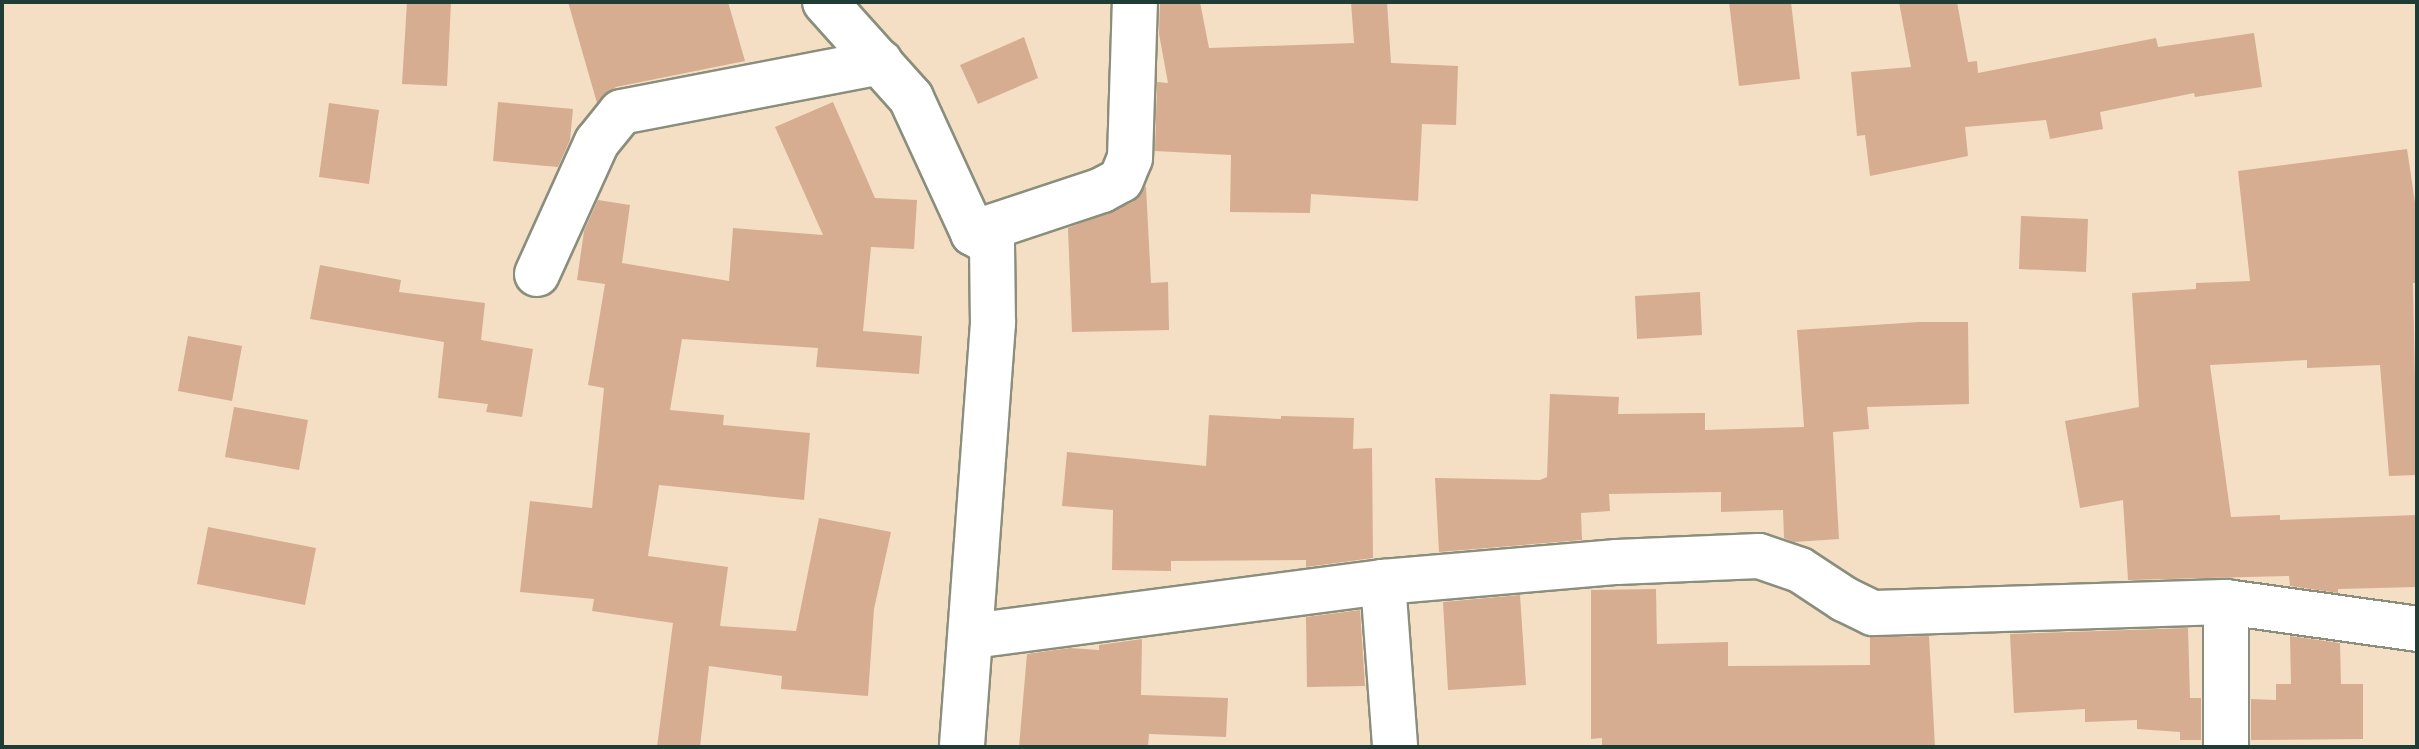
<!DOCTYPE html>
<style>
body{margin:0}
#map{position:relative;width:2419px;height:749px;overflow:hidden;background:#f4dfc5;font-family:"Playpen Sans",sans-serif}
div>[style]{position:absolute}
.building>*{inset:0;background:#d6ad90}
.roads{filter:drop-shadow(2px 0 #8a8e7c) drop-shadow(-2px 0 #8a8e7c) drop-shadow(0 2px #8a8e7c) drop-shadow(0 -2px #8a8e7c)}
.minor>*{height:44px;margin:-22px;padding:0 22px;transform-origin:22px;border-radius:22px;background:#fff}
.tertiary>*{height:44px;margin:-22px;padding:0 22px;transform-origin:22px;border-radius:22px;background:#fff}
span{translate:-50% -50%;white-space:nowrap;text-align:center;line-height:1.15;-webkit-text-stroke:7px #f6f6f2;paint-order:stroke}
.frame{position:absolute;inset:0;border:4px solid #1f3d34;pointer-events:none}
</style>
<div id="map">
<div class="building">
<i style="clip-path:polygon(407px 2px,451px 2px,447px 86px,402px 84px)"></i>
<i style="clip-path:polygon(568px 2px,728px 2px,745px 61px,616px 87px,597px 103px)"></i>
<i style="clip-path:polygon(1160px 2px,1200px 2px,1209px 48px,1354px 43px,1351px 2px,1387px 2px,1391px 63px,1458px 66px,1456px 125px,1422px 124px,1418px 201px,1311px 194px,1310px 213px,1230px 212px,1231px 155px,1155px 151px,1157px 82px,1168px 83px,1159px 34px)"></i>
<i style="clip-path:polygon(1729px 2px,1791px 2px,1800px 79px,1739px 86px)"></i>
<i style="clip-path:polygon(1899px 2px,1957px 2px,1968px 62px,1977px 61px,1978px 73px,2156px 38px,2158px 47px,2254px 33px,2262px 87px,2195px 97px,2194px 93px,2100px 112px,2103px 129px,2050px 139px,2046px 120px,1965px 127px,1968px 156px,1870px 176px,1865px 135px,1857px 136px,1851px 72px,1911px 67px)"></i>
<i style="clip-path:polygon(1024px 37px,1038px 78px,978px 104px,960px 65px)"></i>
<i style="clip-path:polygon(498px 102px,573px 109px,570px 140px,558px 167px,493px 161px)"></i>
<i style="clip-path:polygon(833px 102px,875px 198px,917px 200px,914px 249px,871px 247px,863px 331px,922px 336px,919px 374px,816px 367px,818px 348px,682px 339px,670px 410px,724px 415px,723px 425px,810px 433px,804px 500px,659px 485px,648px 556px,728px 567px,720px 626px,796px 631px,819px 518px,891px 532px,874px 609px,868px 696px,781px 689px,782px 676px,709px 666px,700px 747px,657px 747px,673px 623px,592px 611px,594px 599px,520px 592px,530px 501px,592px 508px,604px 388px,588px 385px,605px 284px,577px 280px,584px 231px,598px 200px,630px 205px,622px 263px,729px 281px,733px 228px,823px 235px,775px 127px)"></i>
<i style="clip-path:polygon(329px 103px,379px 110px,369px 184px,319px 177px)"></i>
<i style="clip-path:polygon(2407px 149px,2417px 216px,2417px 283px,2413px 283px,2417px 475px,2389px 476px,2380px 365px,2307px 368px,2307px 360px,2210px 365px,2231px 517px,2280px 515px,2280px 520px,2417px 515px,2417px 587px,2338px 589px,2338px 593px,2290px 586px,2289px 576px,2128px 580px,2123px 500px,2080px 508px,2065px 421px,2139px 407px,2132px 293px,2196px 289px,2196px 283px,2250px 281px,2238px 171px)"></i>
<i style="clip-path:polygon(1146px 186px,1151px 283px,1168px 282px,1169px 330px,1072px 332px,1068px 228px,1133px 202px)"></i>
<i style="clip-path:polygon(2021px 216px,2088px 219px,2086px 272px,2019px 269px)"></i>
<i style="clip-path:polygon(320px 265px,401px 280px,399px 292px,485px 303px,481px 340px,533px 349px,522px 417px,486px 412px,488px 404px,438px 398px,444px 342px,310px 319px)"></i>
<i style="clip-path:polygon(1700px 292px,1702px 335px,1637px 339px,1635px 296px)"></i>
<i style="clip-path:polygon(1919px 322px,1968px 322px,1969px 404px,1867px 407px,1869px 429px,1833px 432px,1839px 539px,1794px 542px,1784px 538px,1783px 510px,1721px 512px,1721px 492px,1609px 494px,1610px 511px,1581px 513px,1582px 540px,1439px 552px,1435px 478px,1540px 480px,1547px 477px,1550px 394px,1619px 397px,1618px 414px,1705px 413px,1705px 430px,1804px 427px,1797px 330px)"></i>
<i style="clip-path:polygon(188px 336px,242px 346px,232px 401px,178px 391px)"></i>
<i style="clip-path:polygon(234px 407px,308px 420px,299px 470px,225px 457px)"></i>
<i style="clip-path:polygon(1209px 415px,1281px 419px,1281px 416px,1354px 418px,1353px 449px,1372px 448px,1373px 558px,1306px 567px,1306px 560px,1171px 561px,1171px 571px,1112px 570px,1113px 510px,1062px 506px,1067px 452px,1206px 466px)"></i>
<i style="clip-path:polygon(208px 527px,316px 548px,305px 605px,197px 584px)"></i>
<i style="clip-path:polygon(1656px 589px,1657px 644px,1728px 642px,1728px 666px,1870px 665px,1870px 637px,1929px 636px,1935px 747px,1602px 747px,1602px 738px,1591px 739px,1591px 590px)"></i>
<i style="clip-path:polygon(1520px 595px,1526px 685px,1448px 690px,1443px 602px)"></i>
<i style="clip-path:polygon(1360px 610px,1365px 686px,1307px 687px,1306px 617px)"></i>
<i style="clip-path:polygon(2188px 628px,2190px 698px,2201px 698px,2201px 740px,2180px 740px,2180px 732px,2137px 729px,2137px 720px,2085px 722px,2085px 709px,2014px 713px,2010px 634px)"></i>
<i style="clip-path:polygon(2290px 636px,2340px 643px,2341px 684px,2363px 684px,2363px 739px,2251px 740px,2251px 699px,2276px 700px,2276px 684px,2291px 684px)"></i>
<i style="clip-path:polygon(1142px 639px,1141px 695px,1228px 698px,1226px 737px,1149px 734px,1148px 747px,1019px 747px,1027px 654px,1070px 648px,1099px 650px,1099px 645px)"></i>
</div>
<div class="roads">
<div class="minor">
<i style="left:973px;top:233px;width:136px;rotate:-18.4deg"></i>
<i style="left:1102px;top:190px;width:21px;rotate:-28deg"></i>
<i style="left:1121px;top:180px;width:24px;rotate:-68deg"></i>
<i style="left:1130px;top:158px;width:156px;rotate:-88.2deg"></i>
<i style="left:537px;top:274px;width:145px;rotate:-65.6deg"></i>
<i style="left:597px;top:142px;width:38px;rotate:-51deg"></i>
<i style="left:621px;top:112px;width:264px;rotate:-10.9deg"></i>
<i style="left:1383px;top:582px;width:165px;rotate:85.8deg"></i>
<i style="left:2226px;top:602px;width:193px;rotate:8deg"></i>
<i style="left:972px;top:636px;width:415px;rotate:-7.5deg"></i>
<i style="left:1383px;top:582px;width:235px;rotate:-4.9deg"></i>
<i style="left:1617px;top:562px;width:142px;rotate:-2.4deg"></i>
<i style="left:1759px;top:556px;width:43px;rotate:18.9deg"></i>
<i style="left:1800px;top:570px;width:53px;rotate:33.4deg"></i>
<i style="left:1844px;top:599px;width:32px;rotate:26deg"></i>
<i style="left:1873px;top:613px;width:353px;rotate:-1.8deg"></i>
<i style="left:2226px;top:602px;width:145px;rotate:90deg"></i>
</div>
<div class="tertiary">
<i style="left:825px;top:2px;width:129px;rotate:48.1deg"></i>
<i style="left:911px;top:98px;width:149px;rotate:65.3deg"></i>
<i style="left:973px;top:233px;width:22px;rotate:30deg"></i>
<i style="left:992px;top:244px;width:79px;rotate:89.3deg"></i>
<i style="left:993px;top:323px;width:425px;rotate:94.2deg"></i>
</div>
</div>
<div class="frame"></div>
</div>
